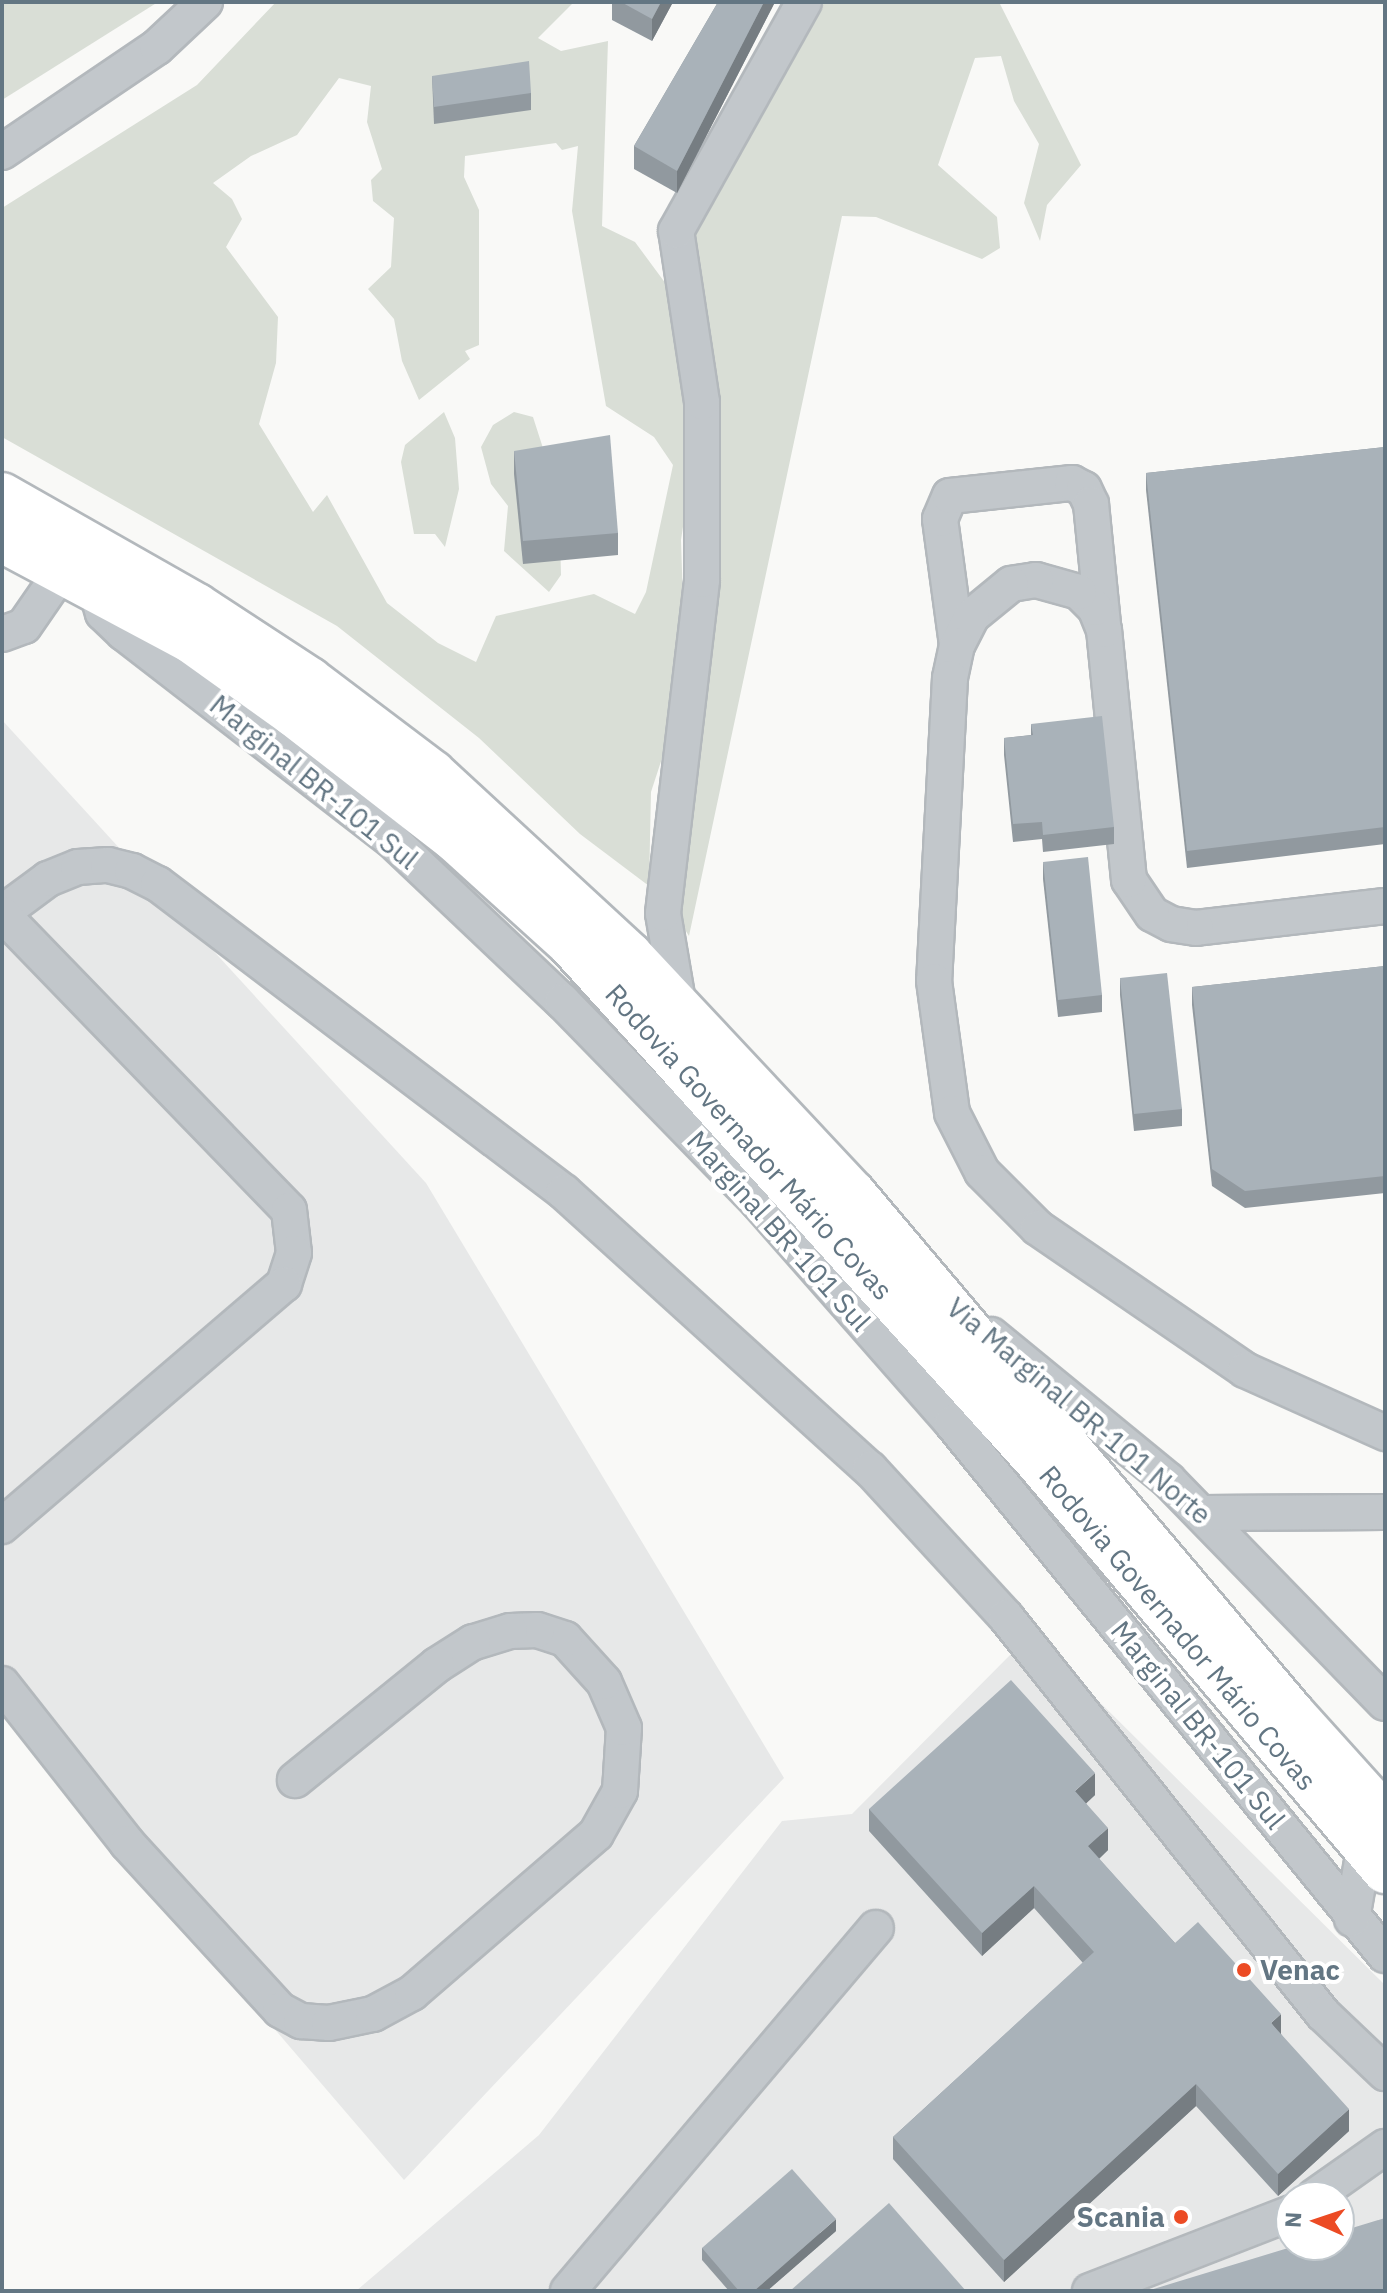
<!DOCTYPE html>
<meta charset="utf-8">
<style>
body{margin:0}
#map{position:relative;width:1387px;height:2293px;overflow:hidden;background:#f9f9f7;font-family:"IBM Plex Sans",sans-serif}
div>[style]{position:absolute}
.built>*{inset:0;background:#e7e8e8}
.green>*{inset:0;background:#d9ded6}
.roads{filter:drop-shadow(2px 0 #b3b8bc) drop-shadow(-2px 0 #b3b8bc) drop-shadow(0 2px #b3b8bc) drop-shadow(0 -2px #b3b8bc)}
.minor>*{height:34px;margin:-17px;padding:0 17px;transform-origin:17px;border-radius:17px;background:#c2c7cb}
.highway>*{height:44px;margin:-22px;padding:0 22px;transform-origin:22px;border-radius:22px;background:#fff}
.wall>*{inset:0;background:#91999f}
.shaded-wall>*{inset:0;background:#767d82}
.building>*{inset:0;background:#a9b2b9}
.dots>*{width:22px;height:22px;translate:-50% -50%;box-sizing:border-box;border:4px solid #fff;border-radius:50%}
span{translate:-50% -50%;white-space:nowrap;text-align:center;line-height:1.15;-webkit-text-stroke:8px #fff;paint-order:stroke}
.street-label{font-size:28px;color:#637683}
.poi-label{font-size:28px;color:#637683;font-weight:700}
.left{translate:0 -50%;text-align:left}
.right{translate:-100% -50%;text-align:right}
.frame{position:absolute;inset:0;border:4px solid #637683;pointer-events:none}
.north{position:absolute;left:1275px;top:2181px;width:80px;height:80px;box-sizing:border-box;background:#fff;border:2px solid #c1c8cd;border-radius:50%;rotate:273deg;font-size:22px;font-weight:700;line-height:32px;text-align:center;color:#637683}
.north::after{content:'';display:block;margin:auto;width:28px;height:36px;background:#ec4b24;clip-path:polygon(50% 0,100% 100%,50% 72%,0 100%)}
</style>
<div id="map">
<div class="built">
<i style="clip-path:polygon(2px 720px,426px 1183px,784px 1778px,404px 2180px,2px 1711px)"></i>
<i style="clip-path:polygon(evenodd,1031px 1634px,1385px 1985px,1385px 2289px,356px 2291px,539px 2135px,782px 1821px,852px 1814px,1031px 1634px,1291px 2197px,1339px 2197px,1339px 2245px,1291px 2245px,1291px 2197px)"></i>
</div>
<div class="green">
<i style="clip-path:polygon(2px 2px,158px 2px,2px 100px)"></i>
<i style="clip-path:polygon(evenodd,276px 2px,574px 2px,538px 38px,561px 51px,608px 41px,602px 226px,635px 242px,666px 284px,691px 375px,691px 474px,681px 540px,683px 601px,668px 740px,651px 792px,649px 886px,580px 834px,479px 738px,337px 626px,2px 437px,2px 208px,197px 85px,276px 2px,339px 78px,371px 86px,367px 122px,382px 169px,371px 180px,373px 201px,394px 218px,391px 267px,368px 289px,394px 319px,402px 361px,419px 400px,470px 359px,465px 351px,479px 345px,479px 210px,464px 177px,465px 156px,556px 143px,562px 150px,578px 146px,572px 211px,606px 406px,654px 437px,673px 465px,646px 592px,635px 614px,594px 594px,496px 616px,476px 662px,438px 643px,387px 603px,327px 495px,313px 512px,259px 424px,276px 363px,278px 317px,226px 247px,242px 219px,232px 199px,213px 183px,251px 156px,297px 135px,339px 78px)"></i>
<i style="clip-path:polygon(818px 2px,999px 2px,1081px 165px,1047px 205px,1040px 241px,1024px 203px,1039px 144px,1014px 101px,1001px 56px,975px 58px,938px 165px,997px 217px,1000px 248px,982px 259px,876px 217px,842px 216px,689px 936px,679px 920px,711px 400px,694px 236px)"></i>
<i style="clip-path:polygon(444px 412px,455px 438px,459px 489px,445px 547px,435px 534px,414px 534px,401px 462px,405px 445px)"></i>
<i style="clip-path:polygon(514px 412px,533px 417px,559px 498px,561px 575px,549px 592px,504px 551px,508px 506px,491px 484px,481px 447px,493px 425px)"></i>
</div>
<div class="roads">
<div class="minor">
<i style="left:2px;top:152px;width:187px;rotate:-34.1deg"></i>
<i style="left:157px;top:47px;width:66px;rotate:-43.2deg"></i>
<i style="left:96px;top:589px;width:25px;rotate:74deg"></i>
<i style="left:103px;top:613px;width:29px;rotate:44deg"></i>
<i style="left:124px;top:633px;width:337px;rotate:37.7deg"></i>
<i style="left:391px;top:839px;width:236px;rotate:43.5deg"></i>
<i style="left:562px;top:1001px;width:281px;rotate:45.7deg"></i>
<i style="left:758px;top:1202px;width:294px;rotate:48.7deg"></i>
<i style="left:952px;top:1423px;width:686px;rotate:50.86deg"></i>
<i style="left:2px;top:634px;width:23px;rotate:-20deg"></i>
<i style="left:24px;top:626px;width:67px;rotate:-55.4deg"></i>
<i style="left:957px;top:645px;width:127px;rotate:-97.7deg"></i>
<i style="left:940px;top:519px;width:25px;rotate:-67deg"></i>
<i style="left:950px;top:496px;width:123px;rotate:-6.1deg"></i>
<i style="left:1072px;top:483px;width:13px;rotate:27deg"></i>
<i style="left:1084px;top:489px;width:17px;rotate:65deg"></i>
<i style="left:1091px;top:504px;width:121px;rotate:84.3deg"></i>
<i style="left:1385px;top:906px;width:190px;rotate:173.4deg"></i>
<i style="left:1196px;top:928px;width:25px;rotate:-171deg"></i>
<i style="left:1171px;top:924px;width:21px;rotate:-152deg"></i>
<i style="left:1152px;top:914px;width:41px;rotate:-124.1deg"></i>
<i style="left:1129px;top:880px;width:251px;rotate:-95.7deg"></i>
<i style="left:1104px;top:630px;width:24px;rotate:-112deg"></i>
<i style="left:1095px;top:608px;width:23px;rotate:-135deg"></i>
<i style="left:1079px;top:592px;width:45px;rotate:-164.4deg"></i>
<i style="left:1036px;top:580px;width:25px;rotate:171deg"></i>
<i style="left:1011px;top:584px;width:50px;rotate:140.6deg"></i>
<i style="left:972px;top:616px;width:33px;rotate:117deg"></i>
<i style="left:957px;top:645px;width:34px;rotate:102deg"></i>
<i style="left:950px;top:678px;width:303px;rotate:93deg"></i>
<i style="left:934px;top:981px;width:133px;rotate:82.2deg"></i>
<i style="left:952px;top:1113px;width:66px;rotate:63deg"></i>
<i style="left:982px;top:1172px;width:79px;rotate:45deg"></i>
<i style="left:1038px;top:1228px;width:251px;rotate:34.4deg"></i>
<i style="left:1245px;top:1370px;width:154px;rotate:24.2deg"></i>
<i style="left:2px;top:913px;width:57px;rotate:-36.5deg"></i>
<i style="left:48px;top:879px;width:32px;rotate:-22deg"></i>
<i style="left:78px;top:867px;width:30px;rotate:-4deg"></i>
<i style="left:108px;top:865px;width:25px;rotate:14deg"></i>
<i style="left:132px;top:871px;width:29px;rotate:27deg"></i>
<i style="left:158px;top:884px;width:510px;rotate:37.18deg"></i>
<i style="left:564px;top:1192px;width:413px;rotate:42.2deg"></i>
<i style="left:870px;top:1469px;width:201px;rotate:47.4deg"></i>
<i style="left:1006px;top:1617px;width:508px;rotate:51.39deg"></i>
<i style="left:1323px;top:2014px;width:86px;rotate:43.6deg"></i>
<i style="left:2px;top:914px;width:412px;rotate:45.9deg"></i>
<i style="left:289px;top:1210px;width:43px;rotate:83.4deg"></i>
<i style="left:294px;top:1253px;width:33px;rotate:108deg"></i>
<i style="left:284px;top:1284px;width:372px;rotate:139.4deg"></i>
<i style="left:679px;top:1007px;width:95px;rotate:-99.7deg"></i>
<i style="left:663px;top:913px;width:335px;rotate:-83.3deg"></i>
<i style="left:702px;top:580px;width:178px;rotate:-90deg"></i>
<i style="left:702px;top:402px;width:173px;rotate:-98.6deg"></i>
<i style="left:676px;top:231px;width:262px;rotate:-60.8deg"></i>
<i style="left:991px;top:1335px;width:229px;rotate:39.3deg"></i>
<i style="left:1168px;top:1480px;width:311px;rotate:45.8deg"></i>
<i style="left:1203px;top:1513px;width:182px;rotate:-0.3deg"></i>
<i style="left:2px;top:1684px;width:202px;rotate:51.8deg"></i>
<i style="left:127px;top:1843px;width:226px;rotate:47.5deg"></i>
<i style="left:280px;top:2010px;width:24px;rotate:28deg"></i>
<i style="left:301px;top:2021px;width:28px;rotate:4deg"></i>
<i style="left:329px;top:2023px;width:45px;rotate:-11.6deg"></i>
<i style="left:373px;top:2014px;width:44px;rotate:-28.3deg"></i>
<i style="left:412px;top:1993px;width:243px;rotate:-40.8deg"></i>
<i style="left:596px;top:1834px;width:49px;rotate:-60.8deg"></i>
<i style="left:620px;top:1791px;width:63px;rotate:-86.4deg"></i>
<i style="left:624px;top:1728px;width:50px;rotate:-113.5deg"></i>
<i style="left:604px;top:1682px;width:58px;rotate:-132.2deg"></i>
<i style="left:565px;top:1639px;width:29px;rotate:-162deg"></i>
<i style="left:537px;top:1630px;width:27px;rotate:178deg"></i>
<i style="left:510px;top:1631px;width:39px;rotate:163deg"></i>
<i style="left:473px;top:1642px;width:43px;rotate:147.4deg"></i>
<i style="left:437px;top:1665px;width:183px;rotate:141deg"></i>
<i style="left:1352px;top:1919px;width:65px;rotate:-80.2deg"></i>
<i style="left:1314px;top:2197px;width:87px;rotate:-35.2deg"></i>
<i style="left:568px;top:2291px;width:476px;rotate:-49.7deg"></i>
<i style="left:1090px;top:2291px;width:216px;rotate:-21.2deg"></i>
</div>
<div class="highway">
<i style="left:2px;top:495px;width:224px;rotate:29.6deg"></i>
<i style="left:197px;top:606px;width:135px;rotate:33.2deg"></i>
<i style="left:310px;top:680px;width:154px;rotate:37.1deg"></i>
<i style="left:433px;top:773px;width:268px;rotate:42.7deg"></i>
<i style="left:630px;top:955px;width:326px;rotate:46.9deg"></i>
<i style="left:853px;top:1193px;width:682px;rotate:49.82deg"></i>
<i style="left:1293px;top:1714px;width:137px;rotate:48deg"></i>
<i style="left:2px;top:540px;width:214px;rotate:28.1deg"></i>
<i style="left:191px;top:641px;width:125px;rotate:35.6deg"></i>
<i style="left:293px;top:714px;width:204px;rotate:37.8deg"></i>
<i style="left:454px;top:839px;width:156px;rotate:42.2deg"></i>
<i style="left:570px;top:944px;width:697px;rotate:47.91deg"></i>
<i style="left:1037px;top:1461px;width:538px;rotate:49.68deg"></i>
</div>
</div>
<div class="wall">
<i style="clip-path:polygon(612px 2px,673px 2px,652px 41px,612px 20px)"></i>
<i style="clip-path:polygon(718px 2px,775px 2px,677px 193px,634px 169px,634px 146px)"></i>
<i style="clip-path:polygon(432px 76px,531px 93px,531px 110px,434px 124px)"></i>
<i style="clip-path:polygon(1385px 447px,1385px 844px,1187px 868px,1146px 490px,1146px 473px)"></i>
<i style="clip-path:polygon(514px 451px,618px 533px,618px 555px,523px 564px,514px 474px)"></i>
<i style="clip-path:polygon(1031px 724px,1114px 827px,1114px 844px,1043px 852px,1042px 839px,1013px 842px,1004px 755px,1004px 738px,1031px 735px)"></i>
<i style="clip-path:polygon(1043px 862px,1102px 995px,1102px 1012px,1058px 1017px,1043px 879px)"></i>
<i style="clip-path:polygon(1385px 966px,1385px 1193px,1245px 1208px,1212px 1186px,1192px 1005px,1192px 987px)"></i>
<i style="clip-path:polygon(1120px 978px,1182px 1109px,1182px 1126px,1134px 1131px,1120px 995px)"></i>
<i style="clip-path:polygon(1095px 1795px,1086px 1803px,1108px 1850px,1099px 1859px,1175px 1943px,1281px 2034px,1349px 2131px,1278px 2196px,1196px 2106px,1004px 2282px,893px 2159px,893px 2137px,1083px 1963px,1034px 1908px,982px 1956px,869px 1831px,869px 1809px)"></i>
<i style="clip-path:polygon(836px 2231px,767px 2291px,729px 2291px,702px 2260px,702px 2248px)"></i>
</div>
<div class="shaded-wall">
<i style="clip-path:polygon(661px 2px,673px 2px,652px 41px,652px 19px)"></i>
<i style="clip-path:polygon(764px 2px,775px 2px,677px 193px,677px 171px)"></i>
<i style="clip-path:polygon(1095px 1773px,1095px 1795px,1075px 1814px,1075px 1791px)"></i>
<i style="clip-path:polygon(1108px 1828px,1108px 1850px,1088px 1869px,1088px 1846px)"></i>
<i style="clip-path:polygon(1034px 1886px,1034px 1908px,982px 1956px,982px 1933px)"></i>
<i style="clip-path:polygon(1281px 2014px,1281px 2036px,1271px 2023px)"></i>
<i style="clip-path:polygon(1196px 2084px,1196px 2106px,1004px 2282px,1004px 2260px)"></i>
<i style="clip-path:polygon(1349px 2109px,1349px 2131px,1278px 2196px,1278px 2174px)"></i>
<i style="clip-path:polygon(836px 2219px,836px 2231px,767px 2291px,754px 2291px)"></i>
</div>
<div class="building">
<i style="clip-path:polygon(621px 2px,661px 2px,652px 19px)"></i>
<i style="clip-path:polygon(718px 2px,764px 2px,677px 171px,634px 146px)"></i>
<i style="clip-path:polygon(529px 61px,531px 93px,434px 107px,432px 76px)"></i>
<i style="clip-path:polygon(610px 435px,618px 533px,523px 541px,514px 451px)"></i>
<i style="clip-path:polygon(1385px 447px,1385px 827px,1187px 851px,1146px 473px)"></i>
<i style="clip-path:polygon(1102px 716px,1114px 827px,1043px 835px,1042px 822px,1013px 824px,1004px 738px,1033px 735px,1031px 724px)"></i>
<i style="clip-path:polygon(1088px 857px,1102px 995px,1058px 1000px,1043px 862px)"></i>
<i style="clip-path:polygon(1385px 966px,1385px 1176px,1245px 1191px,1212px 1169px,1192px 987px)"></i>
<i style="clip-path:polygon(1167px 973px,1182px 1109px,1134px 1114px,1120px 978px)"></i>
<i style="clip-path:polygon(1011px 1680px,1095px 1773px,1075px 1791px,1108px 1828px,1088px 1846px,1175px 1943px,1198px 1922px,1281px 2014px,1271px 2023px,1349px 2109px,1278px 2174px,1196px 2084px,1004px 2260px,893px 2137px,1094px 1952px,1034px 1886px,982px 1933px,869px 1809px)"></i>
<i style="clip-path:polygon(792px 2169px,836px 2219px,754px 2291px,739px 2291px,702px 2248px)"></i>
<i style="clip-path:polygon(889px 2203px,966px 2291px,790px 2291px)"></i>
<i style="clip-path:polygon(1385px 2218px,1385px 2291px,1147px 2291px,1298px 2245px,1339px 2245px,1339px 2232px)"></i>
</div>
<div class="dots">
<i style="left:1244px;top:1970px;background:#ec4b24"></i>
<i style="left:1181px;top:2217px;background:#ec4b24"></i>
</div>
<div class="street-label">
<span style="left:314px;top:782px;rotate:39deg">Marginal BR-101 Sul</span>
<span style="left:749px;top:1142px;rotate:48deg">Rodovia Governador Mário Covas</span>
<span style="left:779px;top:1231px;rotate:48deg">Marginal BR-101 Sul</span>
<span style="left:1079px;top:1411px;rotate:40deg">Via Marginal BR-101 Norte</span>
<span style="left:1178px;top:1628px;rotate:50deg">Rodovia Governador Mário Covas</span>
<span style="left:1198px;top:1725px;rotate:51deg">Marginal BR-101 Sul</span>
</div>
<div class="poi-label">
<span class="left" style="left:1260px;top:1970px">Venac</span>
<span class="right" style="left:1165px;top:2217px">Scania</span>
</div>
<div class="frame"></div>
<div class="north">N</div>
</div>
